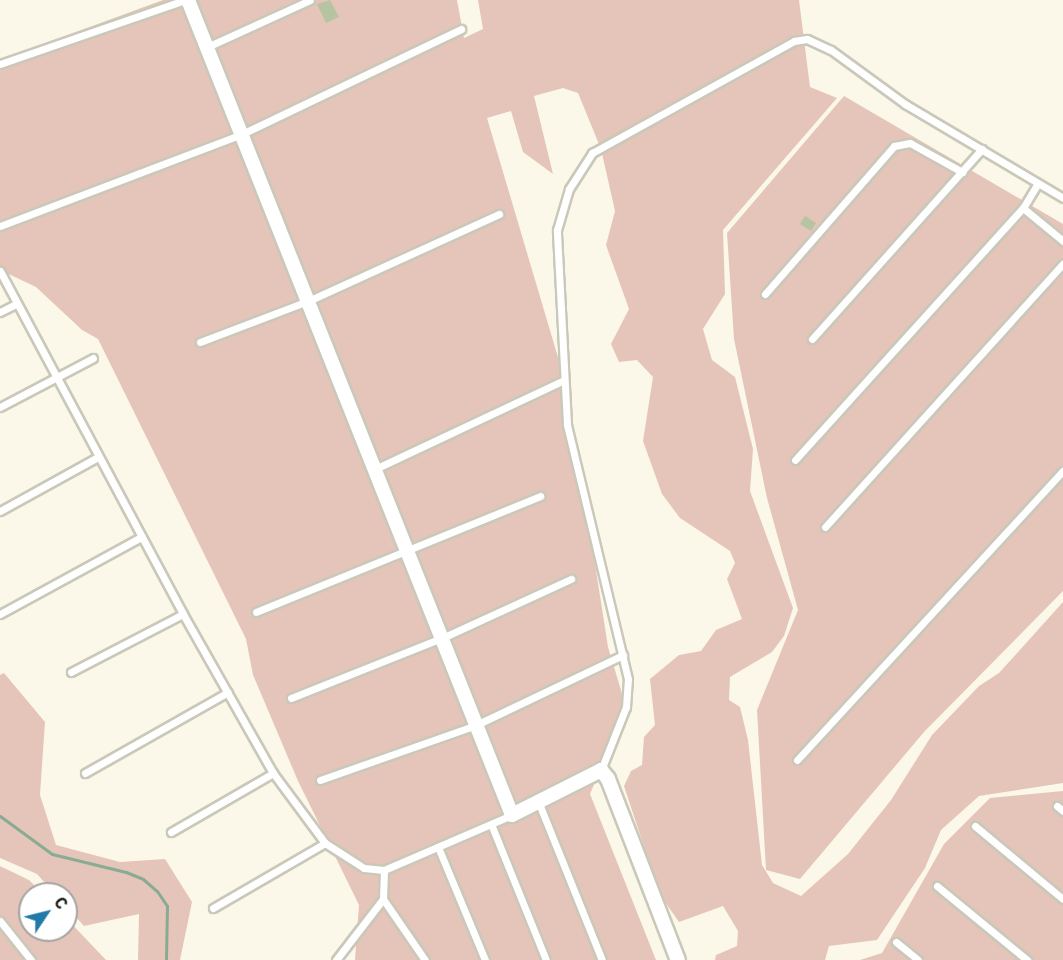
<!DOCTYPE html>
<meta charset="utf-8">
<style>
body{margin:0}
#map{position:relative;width:1063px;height:960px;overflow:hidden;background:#fbf8e9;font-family:"IBM Plex Sans",sans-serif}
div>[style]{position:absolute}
.green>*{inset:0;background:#e5c5b9}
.stream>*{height:3px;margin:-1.5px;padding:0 1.5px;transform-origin:1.5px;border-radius:1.5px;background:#89ab93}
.building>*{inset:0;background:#b6c4a1}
.roads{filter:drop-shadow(2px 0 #cac8b9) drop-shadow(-2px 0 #cac8b9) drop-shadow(0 2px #cac8b9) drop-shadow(0 -2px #cac8b9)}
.lane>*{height:7px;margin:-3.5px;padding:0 3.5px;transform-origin:3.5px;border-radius:3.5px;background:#fff}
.street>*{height:14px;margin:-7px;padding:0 7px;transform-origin:7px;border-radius:7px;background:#fff}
span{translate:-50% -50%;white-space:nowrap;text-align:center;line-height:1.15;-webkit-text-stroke:4.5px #fff;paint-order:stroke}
.north{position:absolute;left:18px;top:882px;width:60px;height:60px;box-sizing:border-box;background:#fff;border:2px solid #a4a4a2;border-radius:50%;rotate:55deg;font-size:16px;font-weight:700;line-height:24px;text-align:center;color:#1c1b16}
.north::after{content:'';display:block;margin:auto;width:21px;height:27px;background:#227aa9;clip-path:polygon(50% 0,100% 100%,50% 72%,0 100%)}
</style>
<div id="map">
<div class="green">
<i style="clip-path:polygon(163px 0,457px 0,464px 38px,483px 29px,478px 0,799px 0,810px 87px,837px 98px,723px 230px,725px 294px,703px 329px,712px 360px,735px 377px,753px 449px,750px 491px,793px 608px,784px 636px,772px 652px,730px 677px,729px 700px,740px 707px,748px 740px,762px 865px,773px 883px,801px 896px,848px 854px,891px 800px,932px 735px,979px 686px,999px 673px,1063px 602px,1063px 783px,979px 796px,941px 830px,925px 868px,877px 940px,829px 946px,825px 960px,715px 960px,716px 955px,737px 946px,738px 931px,723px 906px,679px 922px,660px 895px,624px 786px,631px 771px,642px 765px,644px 737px,655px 725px,650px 679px,679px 655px,701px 651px,716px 630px,742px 619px,727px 579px,735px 563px,730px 551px,680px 518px,662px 494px,643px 441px,653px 377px,637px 360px,619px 362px,611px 344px,629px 309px,606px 245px,615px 211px,601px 149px,578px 93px,563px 88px,534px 96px,553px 174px,523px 152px,511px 111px,487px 118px,568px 391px,608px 647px,626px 707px,590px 794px,656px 960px,355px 960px,359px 905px,298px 781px,253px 675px,246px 639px,98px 339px,82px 330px,36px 287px,0 270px,0 60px)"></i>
<i style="clip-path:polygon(844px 96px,1063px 224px,1063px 591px,924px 732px,800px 879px,766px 870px,757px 710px,798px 610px,767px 498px,734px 339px,727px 233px)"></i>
<i style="clip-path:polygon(4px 673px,45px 722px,40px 795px,56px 845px,120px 862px,165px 859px,192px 902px,180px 960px,138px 960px,139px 914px,84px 926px,66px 906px,66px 894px,55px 894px,37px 874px,0 858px,0 675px)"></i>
<i style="clip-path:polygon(1063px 791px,1063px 960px,860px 960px,882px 953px,944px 844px,990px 798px)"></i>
<i style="clip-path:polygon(0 866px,29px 880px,43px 894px,30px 894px,30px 930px,66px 930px,66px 918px,106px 960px,0 960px)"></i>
</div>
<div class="stream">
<i style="left:0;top:816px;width:64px;rotate:36.2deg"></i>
<i style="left:52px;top:854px;width:76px;rotate:13.7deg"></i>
<i style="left:126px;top:872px;width:18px;rotate:22deg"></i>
<i style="left:143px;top:879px;width:18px;rotate:41deg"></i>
<i style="left:157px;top:891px;width:18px;rotate:56deg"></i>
<i style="left:167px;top:906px;width:54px;rotate:91.1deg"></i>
</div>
<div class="building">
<i style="clip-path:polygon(330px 0,339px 17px,326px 23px,317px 4px)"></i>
<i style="clip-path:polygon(805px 216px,816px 223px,811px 231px,800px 224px)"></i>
</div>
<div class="roads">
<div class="lane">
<i style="left:207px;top:47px;width:113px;rotate:-24.5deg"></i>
<i style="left:0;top:64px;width:196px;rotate:-19.1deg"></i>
<i style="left:1023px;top:208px;width:52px;rotate:39.5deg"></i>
<i style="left:0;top:226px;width:259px;rotate:-20.8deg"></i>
<i style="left:242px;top:134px;width:243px;rotate:-25.6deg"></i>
<i style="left:0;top:271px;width:389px;rotate:61.9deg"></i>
<i style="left:183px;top:614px;width:183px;rotate:60.5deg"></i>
<i style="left:273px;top:773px;width:87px;rotate:53.4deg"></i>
<i style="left:325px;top:843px;width:46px;rotate:32.7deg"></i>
<i style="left:364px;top:868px;width:20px;rotate:6deg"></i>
<i style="left:384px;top:870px;width:139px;rotate:-23.3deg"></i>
<i style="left:765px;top:294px;width:196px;rotate:-48.9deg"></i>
<i style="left:894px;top:146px;width:16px;rotate:-11deg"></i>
<i style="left:910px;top:143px;width:60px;rotate:29.1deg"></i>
<i style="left:0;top:312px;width:18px;rotate:-27deg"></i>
<i style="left:812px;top:339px;width:255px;rotate:-48.2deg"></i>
<i style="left:200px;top:342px;width:116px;rotate:-20.8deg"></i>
<i style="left:308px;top:301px;width:210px;rotate:-24.5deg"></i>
<i style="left:0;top:407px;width:105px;rotate:-27.8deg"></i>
<i style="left:795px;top:460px;width:340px;rotate:-47.9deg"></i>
<i style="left:1023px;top:208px;width:29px;rotate:-59deg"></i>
<i style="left:375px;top:469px;width:207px;rotate:-25.2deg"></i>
<i style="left:0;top:511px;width:112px;rotate:-28.9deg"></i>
<i style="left:825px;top:527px;width:355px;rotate:-47.9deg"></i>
<i style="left:256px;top:612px;width:307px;rotate:-22.2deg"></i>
<i style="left:0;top:614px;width:161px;rotate:-28.6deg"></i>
<i style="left:71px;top:672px;width:126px;rotate:-27.4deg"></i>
<i style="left:291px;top:698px;width:162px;rotate:-21.7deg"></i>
<i style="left:442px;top:638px;width:142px;rotate:-24.6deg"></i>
<i style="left:797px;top:760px;width:393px;rotate:-47.4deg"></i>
<i style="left:601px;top:770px;width:68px;rotate:-68.4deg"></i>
<i style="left:626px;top:707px;width:28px;rotate:-86deg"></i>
<i style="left:628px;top:679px;width:262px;rotate:-103.5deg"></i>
<i style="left:567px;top:424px;width:194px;rotate:-93deg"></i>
<i style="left:557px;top:230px;width:43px;rotate:-73.7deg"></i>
<i style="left:569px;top:189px;width:43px;rotate:-57.4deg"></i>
<i style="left:592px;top:153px;width:231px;rotate:-29deg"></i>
<i style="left:794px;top:41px;width:13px;rotate:-9deg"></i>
<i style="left:807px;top:39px;width:26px;rotate:25deg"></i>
<i style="left:831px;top:50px;width:92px;rotate:36.1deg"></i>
<i style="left:905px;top:104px;width:184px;rotate:30.7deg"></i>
<i style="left:85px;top:773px;width:164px;rotate:-29.5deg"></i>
<i style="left:320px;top:780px;width:165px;rotate:-19.4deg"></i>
<i style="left:476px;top:725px;width:163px;rotate:-25.5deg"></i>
<i style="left:538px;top:801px;width:171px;rotate:68.1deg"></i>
<i style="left:1057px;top:806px;width:8px;rotate:40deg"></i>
<i style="left:491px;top:824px;width:147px;rotate:68deg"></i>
<i style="left:975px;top:826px;width:114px;rotate:39.7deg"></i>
<i style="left:171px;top:832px;width:118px;rotate:-30deg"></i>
<i style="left:438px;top:847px;width:122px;rotate:67.4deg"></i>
<i style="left:937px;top:886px;width:117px;rotate:39.4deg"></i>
<i style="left:383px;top:899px;width:74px;rotate:55.5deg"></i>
<i style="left:213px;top:908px;width:129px;rotate:-30.1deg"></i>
<i style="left:0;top:921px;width:50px;rotate:51.5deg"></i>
<i style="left:896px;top:942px;width:28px;rotate:39deg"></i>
<i style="left:336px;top:960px;width:77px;rotate:-52.4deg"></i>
<i style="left:383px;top:899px;width:29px;rotate:-88deg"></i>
</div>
<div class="street">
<i style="left:188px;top:0;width:877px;rotate:68.32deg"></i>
<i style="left:512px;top:815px;width:100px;rotate:-26.8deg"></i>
<i style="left:601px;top:770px;width:11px;rotate:52deg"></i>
<i style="left:608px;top:779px;width:194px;rotate:68.9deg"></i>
</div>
</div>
<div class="north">С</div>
</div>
